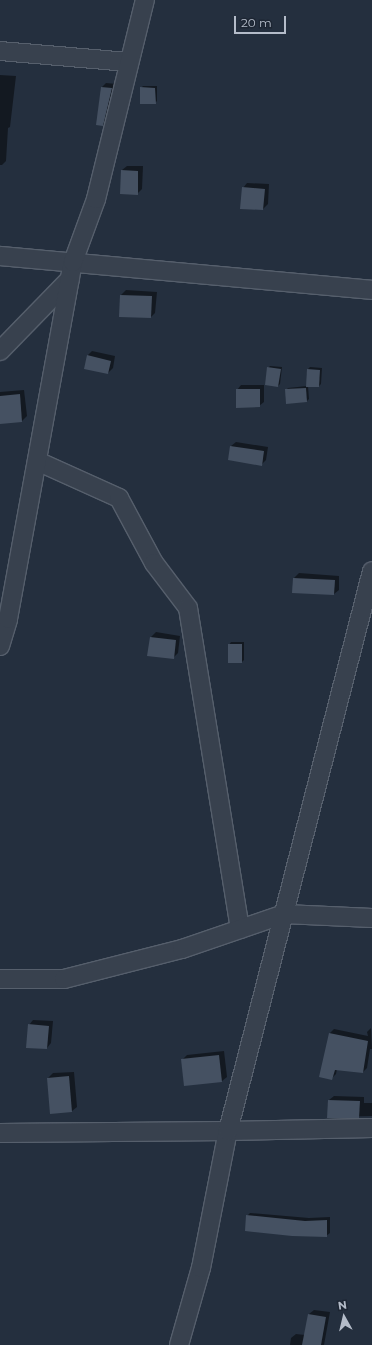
<!DOCTYPE html>
<style>
body{margin:0}
#map{position:relative;width:372px;height:1345px;overflow:hidden;background:#242f3e;font-family:Montserrat,sans-serif}
div>[style]{position:absolute}
.shadow>*{inset:0;background:#0007}
.building>*{inset:0;background:#455162}
.roads{filter:drop-shadow(1px 0 #565f6c) drop-shadow(-1px 0 #565f6c) drop-shadow(0 1px #565f6c) drop-shadow(0 -1px #565f6c)}
.minor>*{height:18px;margin:-9px;padding:0 9px;transform-origin:9px;border-radius:9px;background:#38414e}
span{translate:-50% -50%;white-space:nowrap;text-align:center;line-height:1.15;-webkit-text-stroke:3px #1d2633;paint-order:stroke}
.north{position:absolute;left:324px;top:1297px;width:40px;height:40px;-webkit-text-stroke:3px #1d2633;paint-order:stroke;rotate:352deg;font-size:11px;font-weight:700;line-height:16px;text-align:center;color:#b4bcc9}
.north::after{content:'';display:block;margin:auto;width:14px;height:18px;background:#b4bcc9;clip-path:polygon(50% 0,100% 100%,50% 72%,0 100%)}
.scale{position:absolute;left:234px;top:16px;width:52px;height:18px;box-sizing:border-box;border:2px solid #b4bcc9;border-top:0;padding-left:5px;font-size:12px;line-height:14px;white-space:nowrap;color:#b4bcc9;-webkit-text-stroke:3px #1d2633;paint-order:stroke}
</style>
<div id="map">
<div class="shadow">
<i style="clip-path:polygon(0 75px,16px 76px,10px 127px,8px 128px,6px 161px,2px 165px,0 165px)"></i>
<i style="clip-path:polygon(106px 83px,117px 84px,108px 120px,103px 125px,102px 87px)"></i>
<i style="clip-path:polygon(143px 86px,157px 86px,157px 101px,155px 103px,141px 88px)"></i>
<i style="clip-path:polygon(127px 166px,143px 166px,142px 189px,137px 194px,122px 170px)"></i>
<i style="clip-path:polygon(247px 183px,269px 184px,268px 204px,263px 209px,243px 188px)"></i>
<i style="clip-path:polygon(126px 290px,157px 292px,155px 313px,151px 317px,120px 316px,121px 295px)"></i>
<i style="clip-path:polygon(92px 351px,115px 356px,113px 368px,108px 373px,87px 356px)"></i>
<i style="clip-path:polygon(270px 366px,282px 367px,280px 384px,278px 386px,268px 368px)"></i>
<i style="clip-path:polygon(310px 367px,322px 368px,321px 384px,319px 386px,308px 386px,309px 399px,307px 401px,286px 390px,288px 388px,307px 386px,308px 369px)"></i>
<i style="clip-path:polygon(241px 385px,264px 385px,264px 402px,259px 406px,237px 390px)"></i>
<i style="clip-path:polygon(24px 390px,27px 416px,22px 421px,0 423px,0 392px)"></i>
<i style="clip-path:polygon(236px 442px,268px 447px,266px 460px,262px 464px,231px 446px)"></i>
<i style="clip-path:polygon(299px 573px,339px 576px,339px 590px,334px 594px,294px 578px)"></i>
<i style="clip-path:polygon(156px 632px,180px 636px,178px 653px,173px 658px,151px 637px)"></i>
<i style="clip-path:polygon(231px 642px,244px 642px,244px 660px,242px 662px,229px 645px)"></i>
<i style="clip-path:polygon(33px 1020px,53px 1021px,51px 1043px,47px 1048px,29px 1025px)"></i>
<i style="clip-path:polygon(371px 1028px,372px 1049px,370px 1049px,367px 1068px,363px 1072px,337px 1069px,336px 1074px,332px 1078px,330px 1033px,334px 1029px,368px 1036px,367px 1032px)"></i>
<i style="clip-path:polygon(224px 1051px,227px 1077px,222px 1081px,182px 1060px,187px 1055px)"></i>
<i style="clip-path:polygon(74px 1072px,77px 1107px,72px 1111px,51px 1113px,48px 1078px,53px 1073px)"></i>
<i style="clip-path:polygon(334px 1096px,364px 1097px,364px 1103px,372px 1103px,372px 1116px,328px 1117px,329px 1100px)"></i>
<i style="clip-path:polygon(250px 1213px,309px 1218px,330px 1217px,330px 1233px,326px 1236px,247px 1216px)"></i>
<i style="clip-path:polygon(314px 1310px,330px 1312px,324px 1345px,290px 1345px,291px 1338px,296px 1334px,305px 1335px,309px 1314px)"></i>
</div>
<div class="building">
<i style="clip-path:polygon(101px 87px,112px 88px,103px 126px,96px 125px)"></i>
<i style="clip-path:polygon(140px 87px,155px 88px,156px 104px,140px 104px)"></i>
<i style="clip-path:polygon(121px 170px,138px 171px,138px 195px,120px 194px)"></i>
<i style="clip-path:polygon(242px 187px,265px 189px,263px 210px,240px 209px)"></i>
<i style="clip-path:polygon(120px 295px,152px 296px,151px 318px,119px 317px)"></i>
<i style="clip-path:polygon(87px 355px,111px 361px,108px 374px,84px 369px)"></i>
<i style="clip-path:polygon(267px 367px,281px 369px,278px 387px,265px 385px)"></i>
<i style="clip-path:polygon(307px 369px,320px 370px,319px 387px,306px 387px)"></i>
<i style="clip-path:polygon(306px 388px,307px 402px,286px 404px,285px 389px)"></i>
<i style="clip-path:polygon(236px 389px,260px 389px,260px 407px,236px 408px)"></i>
<i style="clip-path:polygon(20px 394px,22px 422px,0 424px,0 396px)"></i>
<i style="clip-path:polygon(230px 446px,264px 451px,262px 466px,228px 460px)"></i>
<i style="clip-path:polygon(293px 578px,335px 580px,334px 595px,292px 593px)"></i>
<i style="clip-path:polygon(150px 637px,176px 640px,174px 659px,147px 656px)"></i>
<i style="clip-path:polygon(228px 644px,242px 644px,242px 663px,228px 663px)"></i>
<i style="clip-path:polygon(28px 1024px,49px 1026px,47px 1049px,26px 1048px)"></i>
<i style="clip-path:polygon(329px 1033px,368px 1041px,363px 1073px,335px 1070px,332px 1080px,319px 1077px)"></i>
<i style="clip-path:polygon(219px 1055px,222px 1082px,184px 1086px,181px 1059px)"></i>
<i style="clip-path:polygon(69px 1076px,72px 1112px,50px 1114px,47px 1078px)"></i>
<i style="clip-path:polygon(328px 1100px,360px 1101px,359px 1118px,327px 1118px)"></i>
<i style="clip-path:polygon(246px 1215px,305px 1221px,327px 1220px,327px 1237px,292px 1236px,245px 1231px)"></i>
<i style="clip-path:polygon(308px 1314px,326px 1317px,321px 1345px,302px 1345px)"></i>
</div>
<div class="roads">
<div class="minor">
<i style="left:0;top:51px;width:129px;rotate:4.9deg"></i>
<i style="left:0;top:256px;width:374px;rotate:5.2deg"></i>
<i style="left:0;top:351px;width:100px;rotate:-45.8deg"></i>
<i style="left:37px;top:461px;width:90px;rotate:24.3deg"></i>
<i style="left:119px;top:498px;width:74px;rotate:61.7deg"></i>
<i style="left:154px;top:563px;width:56px;rotate:52.9deg"></i>
<i style="left:188px;top:608px;width:325px;rotate:80.8deg"></i>
<i style="left:0;top:646px;width:28px;rotate:-73deg"></i>
<i style="left:8px;top:619px;width:363px;rotate:-79.7deg"></i>
<i style="left:73px;top:262px;width:67px;rotate:-69.9deg"></i>
<i style="left:96px;top:199px;width:205px;rotate:-76.2deg"></i>
<i style="left:0;top:979px;width:64px"></i>
<i style="left:64px;top:979px;width:122px;rotate:-14.3deg"></i>
<i style="left:182px;top:949px;width:108px;rotate:-18.9deg"></i>
<i style="left:284px;top:914px;width:88px;rotate:2.6deg"></i>
<i style="left:0;top:1133px;width:228px;rotate:-0.5deg"></i>
<i style="left:228px;top:1131px;width:144px;rotate:-1.2deg"></i>
<i style="left:179px;top:1345px;width:80px;rotate:-74.1deg"></i>
<i style="left:201px;top:1268px;width:140px;rotate:-78.9deg"></i>
<i style="left:228px;top:1131px;width:578px;rotate:-75.58deg"></i>
</div>
</div>
<div class="north">N</div>
<div class="scale">20 m</div>
</div>
